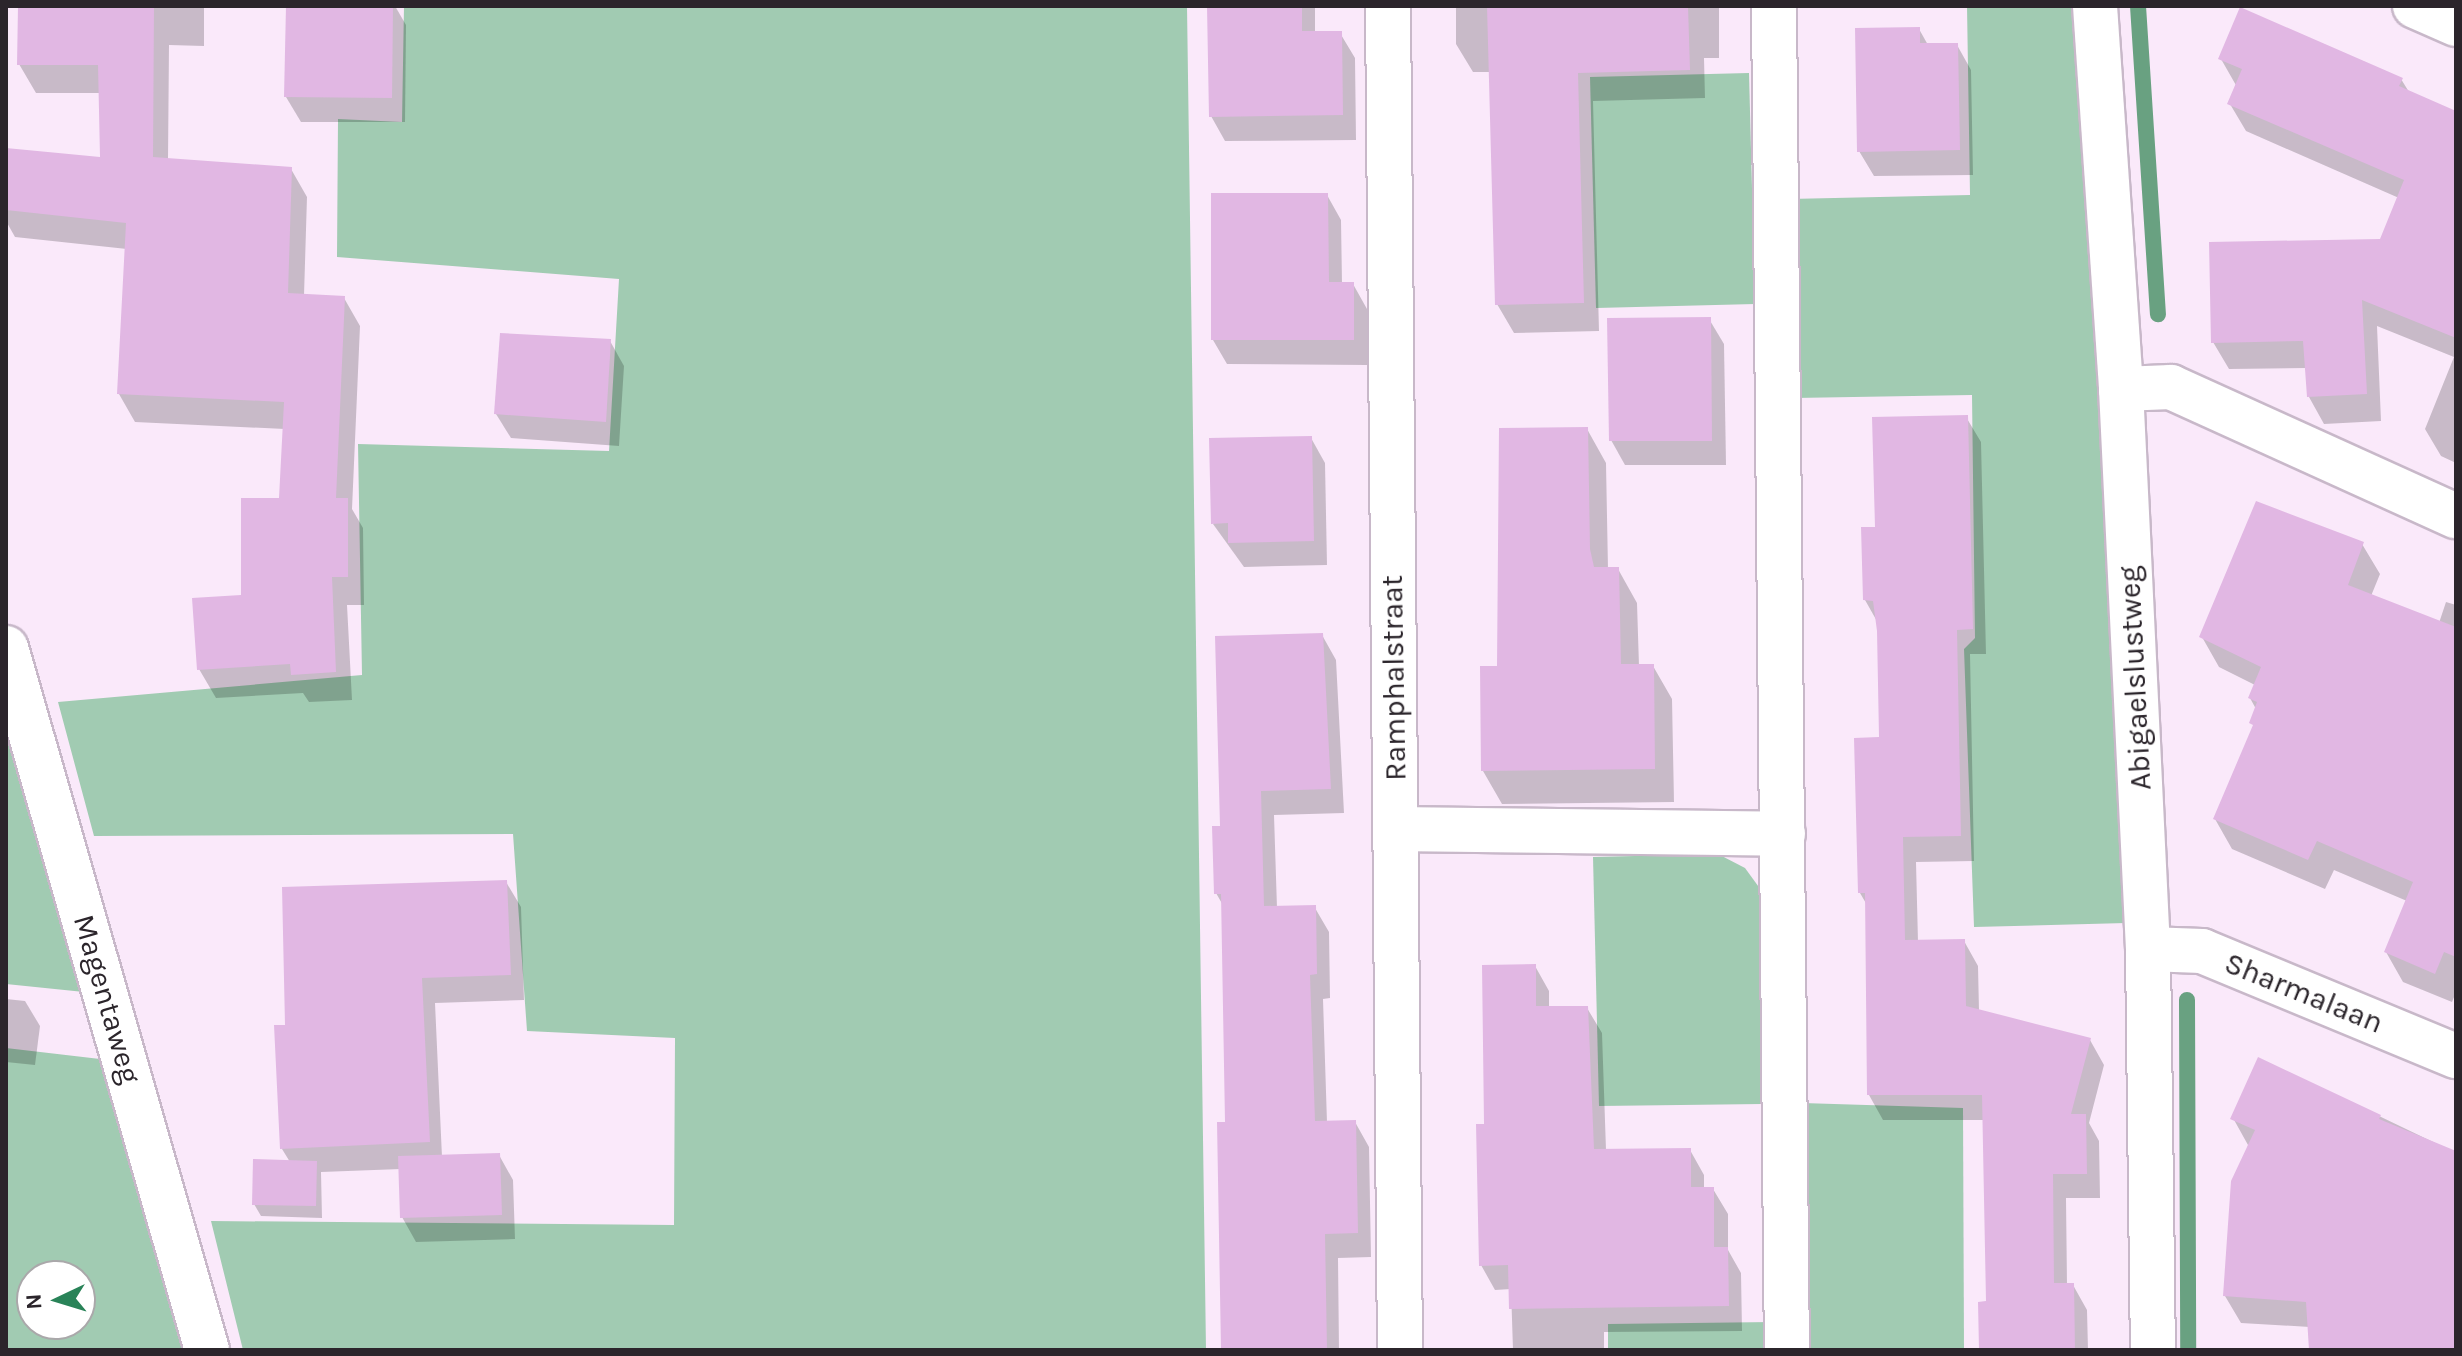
<!DOCTYPE html>
<style>
body{margin:0}
#map{position:relative;width:2462px;height:1356px;overflow:hidden;background:#fae9fa;font-family:Karla,sans-serif}
div>[style]{position:absolute}
.green>*{inset:0;background:#a1cbb2}
.shadow>*{inset:0;background:#0003}
.stream>*{height:16px;margin:-8px;padding:0 8px;transform-origin:8px;border-radius:8px;background:#69a181}
.building>*{inset:0;background:#e1b7e3}
.roads{filter:drop-shadow(2px 0 #c8b8c9) drop-shadow(-2px 0 #c8b8c9) drop-shadow(0 2px #c8b8c9) drop-shadow(0 -2px #c8b8c9)}
.minor>*{height:44px;margin:-22px;padding:0 22px;transform-origin:22px;border-radius:22px;background:#fff}
span{translate:-50% -50%;white-space:nowrap;text-align:center;line-height:1.15;-webkit-text-stroke:7px #fff;paint-order:stroke}
.street-label{font-size:30px;color:#2b252b}
.frame{position:absolute;inset:0;border:8px solid #2b252b;pointer-events:none}
.north{position:absolute;left:16px;top:1260px;width:80px;height:80px;box-sizing:border-box;background:#fff;border:2px solid #aaa8aa;border-radius:50%;rotate:266deg;font-size:22px;font-weight:700;line-height:32px;text-align:center;color:#2b252b}
.north::after{content:'';display:block;margin:auto;width:28px;height:36px;background:#298358;clip-path:polygon(50% 0,100% 100%,50% 72%,0 100%)}
</style>
<div id="map">
<div class="green">
<i style="clip-path:polygon(404px 6px,1187px 6px,1206px 1350px,243px 1350px,211px 1221px,674px 1225px,675px 1038px,527px 1031px,513px 834px,94px 836px,58px 702px,362px 675px,358px 444px,609px 451px,619px 279px,337px 257px,338px 119px,402px 122px)"></i>
<i style="clip-path:polygon(1967px 6px,2083px 6px,2126px 923px,1974px 927px,1964px 649px,1975px 638px,1972px 395px,1794px 398px,1789px 199px,1970px 195px)"></i>
<i style="clip-path:polygon(1749px 73px,1755px 304px,1596px 308px,1590px 77px)"></i>
<i style="clip-path:polygon(6px 718px,84px 992px,6px 984px)"></i>
<i style="clip-path:polygon(1718px 854px,1745px 868px,1761px 890px,1762px 1104px,1599px 1106px,1593px 857px)"></i>
<i style="clip-path:polygon(evenodd,6px 1048px,100px 1059px,183px 1350px,6px 1350px,6px 1048px,80px 1276px,80px 1324px,32px 1324px,32px 1276px,80px 1276px)"></i>
<i style="clip-path:polygon(1802px 1103px,1963px 1108px,1964px 1350px,1804px 1350px)"></i>
<i style="clip-path:polygon(1773px 1322px,1773px 1350px,1608px 1350px,1608px 1324px)"></i>
</div>
<div class="shadow">
<i style="clip-path:polygon(20px 6px,204px 6px,204px 46px,169px 45px,168px 160px,291px 169px,307px 197px,304px 296px,344px 298px,360px 326px,352px 509px,363px 528px,364px 605px,347px 605px,352px 700px,309px 702px,303px 693px,216px 698px,199px 669px,243px 597px,281px 500px,285px 429px,135px 422px,119px 394px,127px 249px,15px 237px,6px 221px,6px 150px,102px 159px,101px 93px,36px 93px,19px 64px)"></i>
<i style="clip-path:polygon(288px 6px,395px 6px,406px 25px,405px 122px,301px 122px,286px 97px)"></i>
<i style="clip-path:polygon(1209px 6px,1315px 6px,1315px 33px,1340px 33px,1355px 58px,1356px 140px,1225px 141px,1211px 116px)"></i>
<i style="clip-path:polygon(1456px 6px,1719px 6px,1719px 58px,1704px 58px,1705px 98px,1593px 101px,1599px 331px,1514px 333px,1497px 304px,1490px 72px,1473px 72px,1456px 44px)"></i>
<i style="clip-path:polygon(1919px 29px,1928px 45px,1957px 45px,1971px 70px,1973px 175px,1874px 176px,1859px 151px)"></i>
<i style="clip-path:polygon(2221px 59px,2401px 79px,2409px 92px,2456px 113px,2456px 463px,2441px 456px,2425px 429px,2454px 357px,2377px 326px,2381px 421px,2324px 424px,2309px 397px,2307px 368px,2229px 369px,2213px 342px,2381px 241px,2399px 198px,2246px 131px,2230px 104px,2237px 87px)"></i>
<i style="clip-path:polygon(1327px 195px,1341px 220px,1342px 284px,1353px 284px,1367px 309px,1367px 365px,1227px 364px,1213px 340px)"></i>
<i style="clip-path:polygon(1709px 319px,1724px 344px,1726px 465px,1625px 465px,1611px 440px)"></i>
<i style="clip-path:polygon(610px 341px,624px 366px,619px 446px,511px 438px,496px 414px)"></i>
<i style="clip-path:polygon(1966px 417px,1981px 442px,1986px 654px,1970px 654px,1974px 861px,1916px 862px,1918px 942px,1964px 941px,1978px 966px,1979px 1011px,2090px 1040px,2104px 1065px,2089px 1123px,2099px 1141px,2100px 1198px,2066px 1198px,2067px 1285px,2073px 1285px,2087px 1310px,2088px 1350px,1981px 1350px,1988px 1303px,1985px 1120px,1883px 1120px,1869px 1095px,1867px 905px,1860px 893px,1882px 739px,1878px 623px,1865px 600px,1877px 529px)"></i>
<i style="clip-path:polygon(1587px 429px,1606px 463px,1608px 569px,1618px 569px,1637px 603px,1639px 666px,1653px 666px,1672px 699px,1674px 802px,1502px 804px,1483px 771px,1499px 668px)"></i>
<i style="clip-path:polygon(1311px 438px,1325px 463px,1327px 565px,1244px 567px,1213px 524px)"></i>
<i style="clip-path:polygon(2362px 544px,2380px 574px,2371px 596px,2439px 623px,2446px 602px,2456px 605px,2456px 992px,2452px 1002px,2403px 982px,2386px 952px,2407px 901px,2334px 870px,2325px 889px,2232px 849px,2215px 819px,2254px 728px,2256px 709px,2250px 698px,2255px 685px,2219px 667px,2202px 637px)"></i>
<i style="clip-path:polygon(1322px 635px,1336px 660px,1344px 813px,1274px 815px,1277px 908px,1315px 908px,1329px 932px,1330px 998px,1323px 999px,1327px 1122px,1355px 1122px,1369px 1147px,1371px 1257px,1338px 1258px,1339px 1350px,1223px 1350px,1227px 1124px,1224px 907px,1216px 893px,1222px 827px)"></i>
<i style="clip-path:polygon(506px 882px,521px 907px,524px 1000px,435px 1003px,442px 1157px,499px 1155px,513px 1180px,515px 1239px,416px 1242px,402px 1217px,401px 1169px,321px 1172px,322px 1218px,261px 1216px,254px 1204px,290px 1162px,282px 1149px,288px 1027px)"></i>
<i style="clip-path:polygon(1535px 966px,1549px 991px,1549px 1008px,1587px 1008px,1602px 1033px,1606px 1150px,1690px 1150px,1704px 1175px,1704px 1189px,1713px 1189px,1728px 1214px,1728px 1250px,1741px 1273px,1742px 1331px,1604px 1332px,1604px 1350px,1513px 1350px,1511px 1289px,1495px 1290px,1481px 1265px,1486px 1126px)"></i>
<i style="clip-path:polygon(6px 999px,25px 1001px,40px 1026px,35px 1065px,6px 1062px)"></i>
<i style="clip-path:polygon(2379px 1116px,2456px 1153px,2456px 1350px,2311px 1350px,2310px 1327px,2241px 1323px,2225px 1296px,2248px 1145px,2233px 1118px)"></i>
</div>
<div class="stream">
<i style="left:2138px;top:6px;width:309px;rotate:86.3deg"></i>
<i style="left:2187px;top:1000px;width:350px;rotate:89.8deg"></i>
</div>
<div class="building">
<i style="clip-path:polygon(18px 6px,154px 6px,153px 157px,292px 167px,288px 293px,345px 296px,336px 498px,348px 498px,348px 577px,332px 577px,336px 672px,291px 675px,290px 664px,197px 670px,192px 598px,241px 595px,241px 498px,279px 498px,284px 402px,117px 394px,126px 223px,6px 210px,6px 148px,100px 157px,98px 65px,17px 65px)"></i>
<i style="clip-path:polygon(286px 6px,393px 6px,392px 98px,284px 97px)"></i>
<i style="clip-path:polygon(1207px 6px,1302px 6px,1302px 31px,1342px 31px,1343px 115px,1209px 117px)"></i>
<i style="clip-path:polygon(1487px 6px,1688px 6px,1690px 70px,1578px 73px,1584px 303px,1495px 305px)"></i>
<i style="clip-path:polygon(2240px 7px,2403px 78px,2399px 86px,2456px 111px,2456px 338px,2362px 300px,2367px 394px,2307px 397px,2303px 341px,2211px 343px,2209px 242px,2380px 239px,2404px 180px,2227px 104px,2242px 69px,2218px 59px)"></i>
<i style="clip-path:polygon(1920px 27px,1920px 43px,1958px 43px,1960px 150px,1857px 152px,1855px 28px)"></i>
<i style="clip-path:polygon(1211px 193px,1328px 193px,1329px 282px,1354px 282px,1354px 340px,1211px 340px)"></i>
<i style="clip-path:polygon(1711px 317px,1712px 441px,1609px 441px,1607px 318px)"></i>
<i style="clip-path:polygon(500px 333px,611px 339px,606px 422px,494px 414px)"></i>
<i style="clip-path:polygon(1968px 415px,1973px 629px,1957px 630px,1961px 836px,1903px 837px,1905px 940px,1965px 939px,1966px 1006px,2091px 1038px,2071px 1114px,2086px 1114px,2087px 1174px,2053px 1174px,2054px 1283px,2074px 1283px,2075px 1350px,1979px 1350px,1978px 1302px,1986px 1301px,1982px 1095px,1867px 1095px,1865px 893px,1858px 893px,1854px 738px,1879px 737px,1877px 631px,1873px 601px,1863px 600px,1861px 527px,1875px 527px,1872px 417px)"></i>
<i style="clip-path:polygon(1588px 427px,1590px 549px,1594px 567px,1619px 567px,1621px 664px,1654px 664px,1655px 769px,1481px 771px,1480px 666px,1497px 666px,1499px 428px)"></i>
<i style="clip-path:polygon(1312px 436px,1314px 541px,1228px 543px,1228px 523px,1211px 524px,1209px 438px)"></i>
<i style="clip-path:polygon(2256px 501px,2364px 542px,2348px 585px,2456px 627px,2456px 957px,2444px 952px,2435px 974px,2384px 952px,2413px 882px,2317px 841px,2308px 860px,2213px 819px,2253px 725px,2249px 723px,2257px 702px,2248px 698px,2261px 667px,2199px 637px)"></i>
<i style="clip-path:polygon(1323px 633px,1331px 789px,1261px 791px,1264px 906px,1316px 905px,1317px 974px,1310px 975px,1315px 1121px,1356px 1120px,1358px 1233px,1325px 1234px,1327px 1350px,1221px 1350px,1217px 1122px,1225px 1122px,1221px 894px,1214px 894px,1212px 826px,1220px 826px,1215px 636px)"></i>
<i style="clip-path:polygon(507px 880px,511px 975px,422px 978px,430px 1142px,280px 1149px,274px 1025px,285px 1025px,282px 887px)"></i>
<i style="clip-path:polygon(1536px 964px,1536px 1006px,1588px 1006px,1594px 1149px,1691px 1148px,1691px 1187px,1714px 1187px,1714px 1247px,1728px 1247px,1729px 1306px,1509px 1309px,1508px 1265px,1479px 1266px,1476px 1124px,1484px 1124px,1482px 965px)"></i>
<i style="clip-path:polygon(2258px 1057px,2381px 1115px,2379px 1119px,2456px 1151px,2456px 1350px,2309px 1350px,2306px 1302px,2223px 1296px,2231px 1181px,2255px 1130px,2230px 1119px)"></i>
<i style="clip-path:polygon(500px 1153px,502px 1215px,400px 1218px,398px 1156px)"></i>
<i style="clip-path:polygon(253px 1159px,317px 1161px,316px 1206px,252px 1205px)"></i>
</div>
<div class="roads">
<div class="minor">
<i style="left:1388px;top:6px;width:1344px;rotate:89.49deg"></i>
<i style="left:1774px;top:6px;width:1344px;rotate:89.45deg"></i>
<i style="left:2095px;top:6px;width:384px;rotate:86.1deg"></i>
<i style="left:2121px;top:389px;width:561px;rotate:87.24deg"></i>
<i style="left:2148px;top:949px;width:401px;rotate:89.3deg"></i>
<i style="left:2415px;top:6px;width:45px;rotate:23.7deg"></i>
<i style="left:2121px;top:389px;width:50px;rotate:-2.3deg"></i>
<i style="left:2171px;top:387px;width:313px;rotate:24.4deg"></i>
<i style="left:6px;top:648px;width:730px;rotate:74.02deg"></i>
<i style="left:1396px;top:829px;width:387px;rotate:0.7deg"></i>
<i style="left:2148px;top:949px;width:54px;rotate:2.1deg"></i>
<i style="left:2202px;top:951px;width:275px;rotate:22.5deg"></i>
</div>
</div>
<div class="street-label">
<span style="left:1394px;top:678px;rotate:-91deg">Ramphalstraat</span>
<span style="left:2135px;top:678px;rotate:-93deg">Abigaelslustweg</span>
<span style="left:2304px;top:993px;rotate:22deg">Sharmalaan</span>
<span style="left:107px;top:999px;rotate:74deg">Magentaweg</span>
</div>
<div class="frame"></div>
<div class="north">N</div>
</div>
